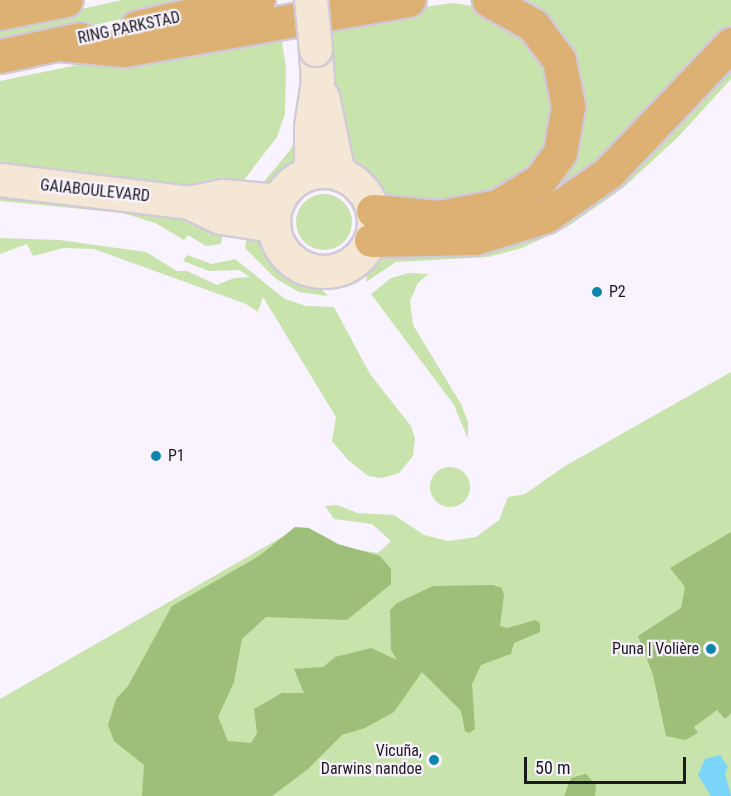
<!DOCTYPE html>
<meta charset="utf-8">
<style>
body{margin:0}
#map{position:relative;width:731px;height:796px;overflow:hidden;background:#f9f3ff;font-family:"Roboto Condensed",sans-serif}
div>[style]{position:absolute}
.green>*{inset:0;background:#c8e3ac}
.round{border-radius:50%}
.forest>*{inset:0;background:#9dbf79}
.water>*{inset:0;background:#7ad5f9}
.roads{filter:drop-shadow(2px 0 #d1cad8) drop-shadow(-2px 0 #d1cad8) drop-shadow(0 2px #d1cad8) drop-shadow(0 -2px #d1cad8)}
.secondary>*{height:32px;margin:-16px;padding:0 16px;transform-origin:16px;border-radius:16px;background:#f5e7d5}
.secondary>.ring{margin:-16px;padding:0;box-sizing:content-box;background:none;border:32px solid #f5e7d5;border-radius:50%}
.highway>*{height:33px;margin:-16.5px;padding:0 16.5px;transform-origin:16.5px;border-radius:16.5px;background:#ddb073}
.bridges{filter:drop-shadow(2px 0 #d1cad8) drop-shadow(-2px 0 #d1cad8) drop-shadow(0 2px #d1cad8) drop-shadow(0 -2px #d1cad8)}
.secondary-bridge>*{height:32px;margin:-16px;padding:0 16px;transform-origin:16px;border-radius:16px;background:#f5e7d5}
.dots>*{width:16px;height:16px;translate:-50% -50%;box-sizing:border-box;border:3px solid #f9f3ff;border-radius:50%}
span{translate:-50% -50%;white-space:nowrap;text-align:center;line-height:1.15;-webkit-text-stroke:4.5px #f9f3ff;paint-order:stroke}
.street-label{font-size:16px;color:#1c191e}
.poi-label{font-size:16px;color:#1c191e}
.left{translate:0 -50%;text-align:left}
.right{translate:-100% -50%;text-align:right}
.scale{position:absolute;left:524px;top:757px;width:162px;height:27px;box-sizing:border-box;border:3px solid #1c191e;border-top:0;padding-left:8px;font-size:18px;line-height:21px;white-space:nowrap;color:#1c191e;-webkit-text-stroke:4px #f9f3ff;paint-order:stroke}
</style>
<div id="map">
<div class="green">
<i style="clip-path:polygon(122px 0,207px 0,0 46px,0 27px)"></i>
<i style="clip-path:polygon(510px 0,731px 0,731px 33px,636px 133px,556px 198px,496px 215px,575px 126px)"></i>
<i style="clip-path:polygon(452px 3px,474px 6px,513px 20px,558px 83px,544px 159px,480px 203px,380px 198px,351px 167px,331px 76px,329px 20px)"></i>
<i style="clip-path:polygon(281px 35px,286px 68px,285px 114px,277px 137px,240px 185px,229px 189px,176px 186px,0 165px,0 81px,111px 58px)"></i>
<i style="clip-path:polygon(731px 56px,731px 79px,678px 137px,623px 188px,567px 227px,522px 248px,488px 257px,396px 262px,366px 282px,368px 267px,375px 256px,500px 240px)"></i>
<i style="clip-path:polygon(300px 128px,297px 167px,272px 187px,256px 191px,291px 149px)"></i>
<i class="round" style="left:296px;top:194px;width:56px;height:56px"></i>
<i style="clip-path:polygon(0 194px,224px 226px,221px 244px,206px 246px,188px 235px,184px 240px,155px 223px,123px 213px,0 201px)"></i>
<i style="clip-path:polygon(248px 230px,266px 240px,291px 271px,315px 282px,328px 296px,299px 292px,276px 279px,245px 248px)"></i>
<i style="clip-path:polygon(0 238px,59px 240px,146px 252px,177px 271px,187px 271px,217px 285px,234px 278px,250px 277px,239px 270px,209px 271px,183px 261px,187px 255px,212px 264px,235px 259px,285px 299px,306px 306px,334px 307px,370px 374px,411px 426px,415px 438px,413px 456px,399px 473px,382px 478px,368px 476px,348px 460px,332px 441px,336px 417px,263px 297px,258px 312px,246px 304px,94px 249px,64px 248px,33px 256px,27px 244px,0 254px)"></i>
<i style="clip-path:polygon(409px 273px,428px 274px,418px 283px,410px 301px,413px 325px,461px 404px,468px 422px,468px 439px,454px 405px,371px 294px,391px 278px)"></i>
<i style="clip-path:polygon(731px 372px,731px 796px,0 796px,0 699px,296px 529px,323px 544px,378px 553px,391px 541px,372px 524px,334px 519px,325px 506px,337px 505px,358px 513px,394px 515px,424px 535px,448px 541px,476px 537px,499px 520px,508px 497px,525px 494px,565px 466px)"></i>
<i class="round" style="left:430px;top:467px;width:40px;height:40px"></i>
</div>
<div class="forest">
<i style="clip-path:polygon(295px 527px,309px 528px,338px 544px,380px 556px,391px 569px,391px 584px,347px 620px,266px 617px,242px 639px,234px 682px,218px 717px,228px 741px,251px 743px,257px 733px,254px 709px,282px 693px,304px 693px,294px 669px,323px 667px,335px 657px,371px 648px,397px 660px,391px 650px,390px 610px,397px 603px,433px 586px,493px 585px,502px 588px,504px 595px,500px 626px,507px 628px,535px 620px,540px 623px,540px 632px,514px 643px,511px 654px,481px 665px,472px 684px,475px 729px,469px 733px,465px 731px,461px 711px,422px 672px,394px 712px,365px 728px,342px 735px,308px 769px,272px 796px,142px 796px,144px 765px,114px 741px,108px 725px,116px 699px,128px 686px,172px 606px,259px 556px)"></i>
<i style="clip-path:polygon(731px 532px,731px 713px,725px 719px,717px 710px,694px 727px,698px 733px,685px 740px,666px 736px,653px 675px,638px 636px,681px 608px,685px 587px,670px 568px)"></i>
<i style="clip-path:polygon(586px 774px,596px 785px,595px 796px,564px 796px,571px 778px)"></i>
</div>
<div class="water">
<i style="clip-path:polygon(720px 755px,728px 767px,725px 773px,731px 796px,711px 796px,698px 775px,705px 759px)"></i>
</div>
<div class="roads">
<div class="secondary">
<i style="left:323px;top:97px;width:79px;rotate:78.3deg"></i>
<i class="ring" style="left:274px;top:172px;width:68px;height:68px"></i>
<i style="left:311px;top:173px;width:46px;rotate:-90deg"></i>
<i style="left:311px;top:127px;width:46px;rotate:-81.2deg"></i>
<i style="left:318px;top:82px;width:32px;rotate:-94deg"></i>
<i style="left:0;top:180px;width:191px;rotate:6.9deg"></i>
<i style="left:190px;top:203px;width:34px;rotate:26deg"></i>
<i style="left:221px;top:218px;width:54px;rotate:8.6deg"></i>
<i style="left:190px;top:203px;width:34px;rotate:-12deg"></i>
<i style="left:223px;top:196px;width:56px;rotate:5.1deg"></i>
</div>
<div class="highway">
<i style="left:0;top:13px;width:67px;rotate:-11.1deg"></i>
<i style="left:137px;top:27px;width:124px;rotate:-12.6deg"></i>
<i style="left:59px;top:44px;width:65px;rotate:5.3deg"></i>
<i style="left:124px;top:50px;width:289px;rotate:-10deg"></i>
<i style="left:0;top:56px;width:82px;rotate:-12deg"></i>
<i style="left:373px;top:211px;width:66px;rotate:5.2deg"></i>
<i style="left:439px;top:217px;width:60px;rotate:-10.6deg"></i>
<i style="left:498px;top:206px;width:49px;rotate:-31.8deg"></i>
<i style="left:540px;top:180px;width:34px;rotate:-54deg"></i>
<i style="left:560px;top:152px;width:47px;rotate:-80.1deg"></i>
<i style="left:568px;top:106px;width:47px;rotate:-101.1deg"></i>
<i style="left:559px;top:60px;width:44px;rotate:-126.6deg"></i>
<i style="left:533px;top:25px;width:51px;rotate:-150.4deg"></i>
<i style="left:371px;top:240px;width:104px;rotate:-1.1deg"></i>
<i style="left:475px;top:238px;width:74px;rotate:-17.2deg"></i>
<i style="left:546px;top:216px;width:75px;rotate:-34.7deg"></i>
<i style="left:608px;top:173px;width:178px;rotate:-46.4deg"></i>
</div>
</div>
<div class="bridges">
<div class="secondary-bridge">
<i style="left:311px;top:0;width:50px;rotate:84.3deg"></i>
</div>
</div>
<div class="dots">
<i style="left:597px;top:292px;background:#0c87ab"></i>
<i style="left:156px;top:456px;background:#0c87ab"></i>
<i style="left:711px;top:649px;background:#0c87ab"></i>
<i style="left:434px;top:760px;background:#0c87ab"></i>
</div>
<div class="street-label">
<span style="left:129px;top:28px;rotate:-12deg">RING PARKSTAD</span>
<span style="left:95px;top:191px;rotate:6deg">GAIABOULEVARD</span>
</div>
<div class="poi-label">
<span class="left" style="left:609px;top:292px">P2</span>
<span class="left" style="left:168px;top:456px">P1</span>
<span class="right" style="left:699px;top:649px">Puna | Volière</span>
<span class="right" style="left:422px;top:760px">Vicuña,<br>Darwins nandoe</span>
</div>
<div class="scale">50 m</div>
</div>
